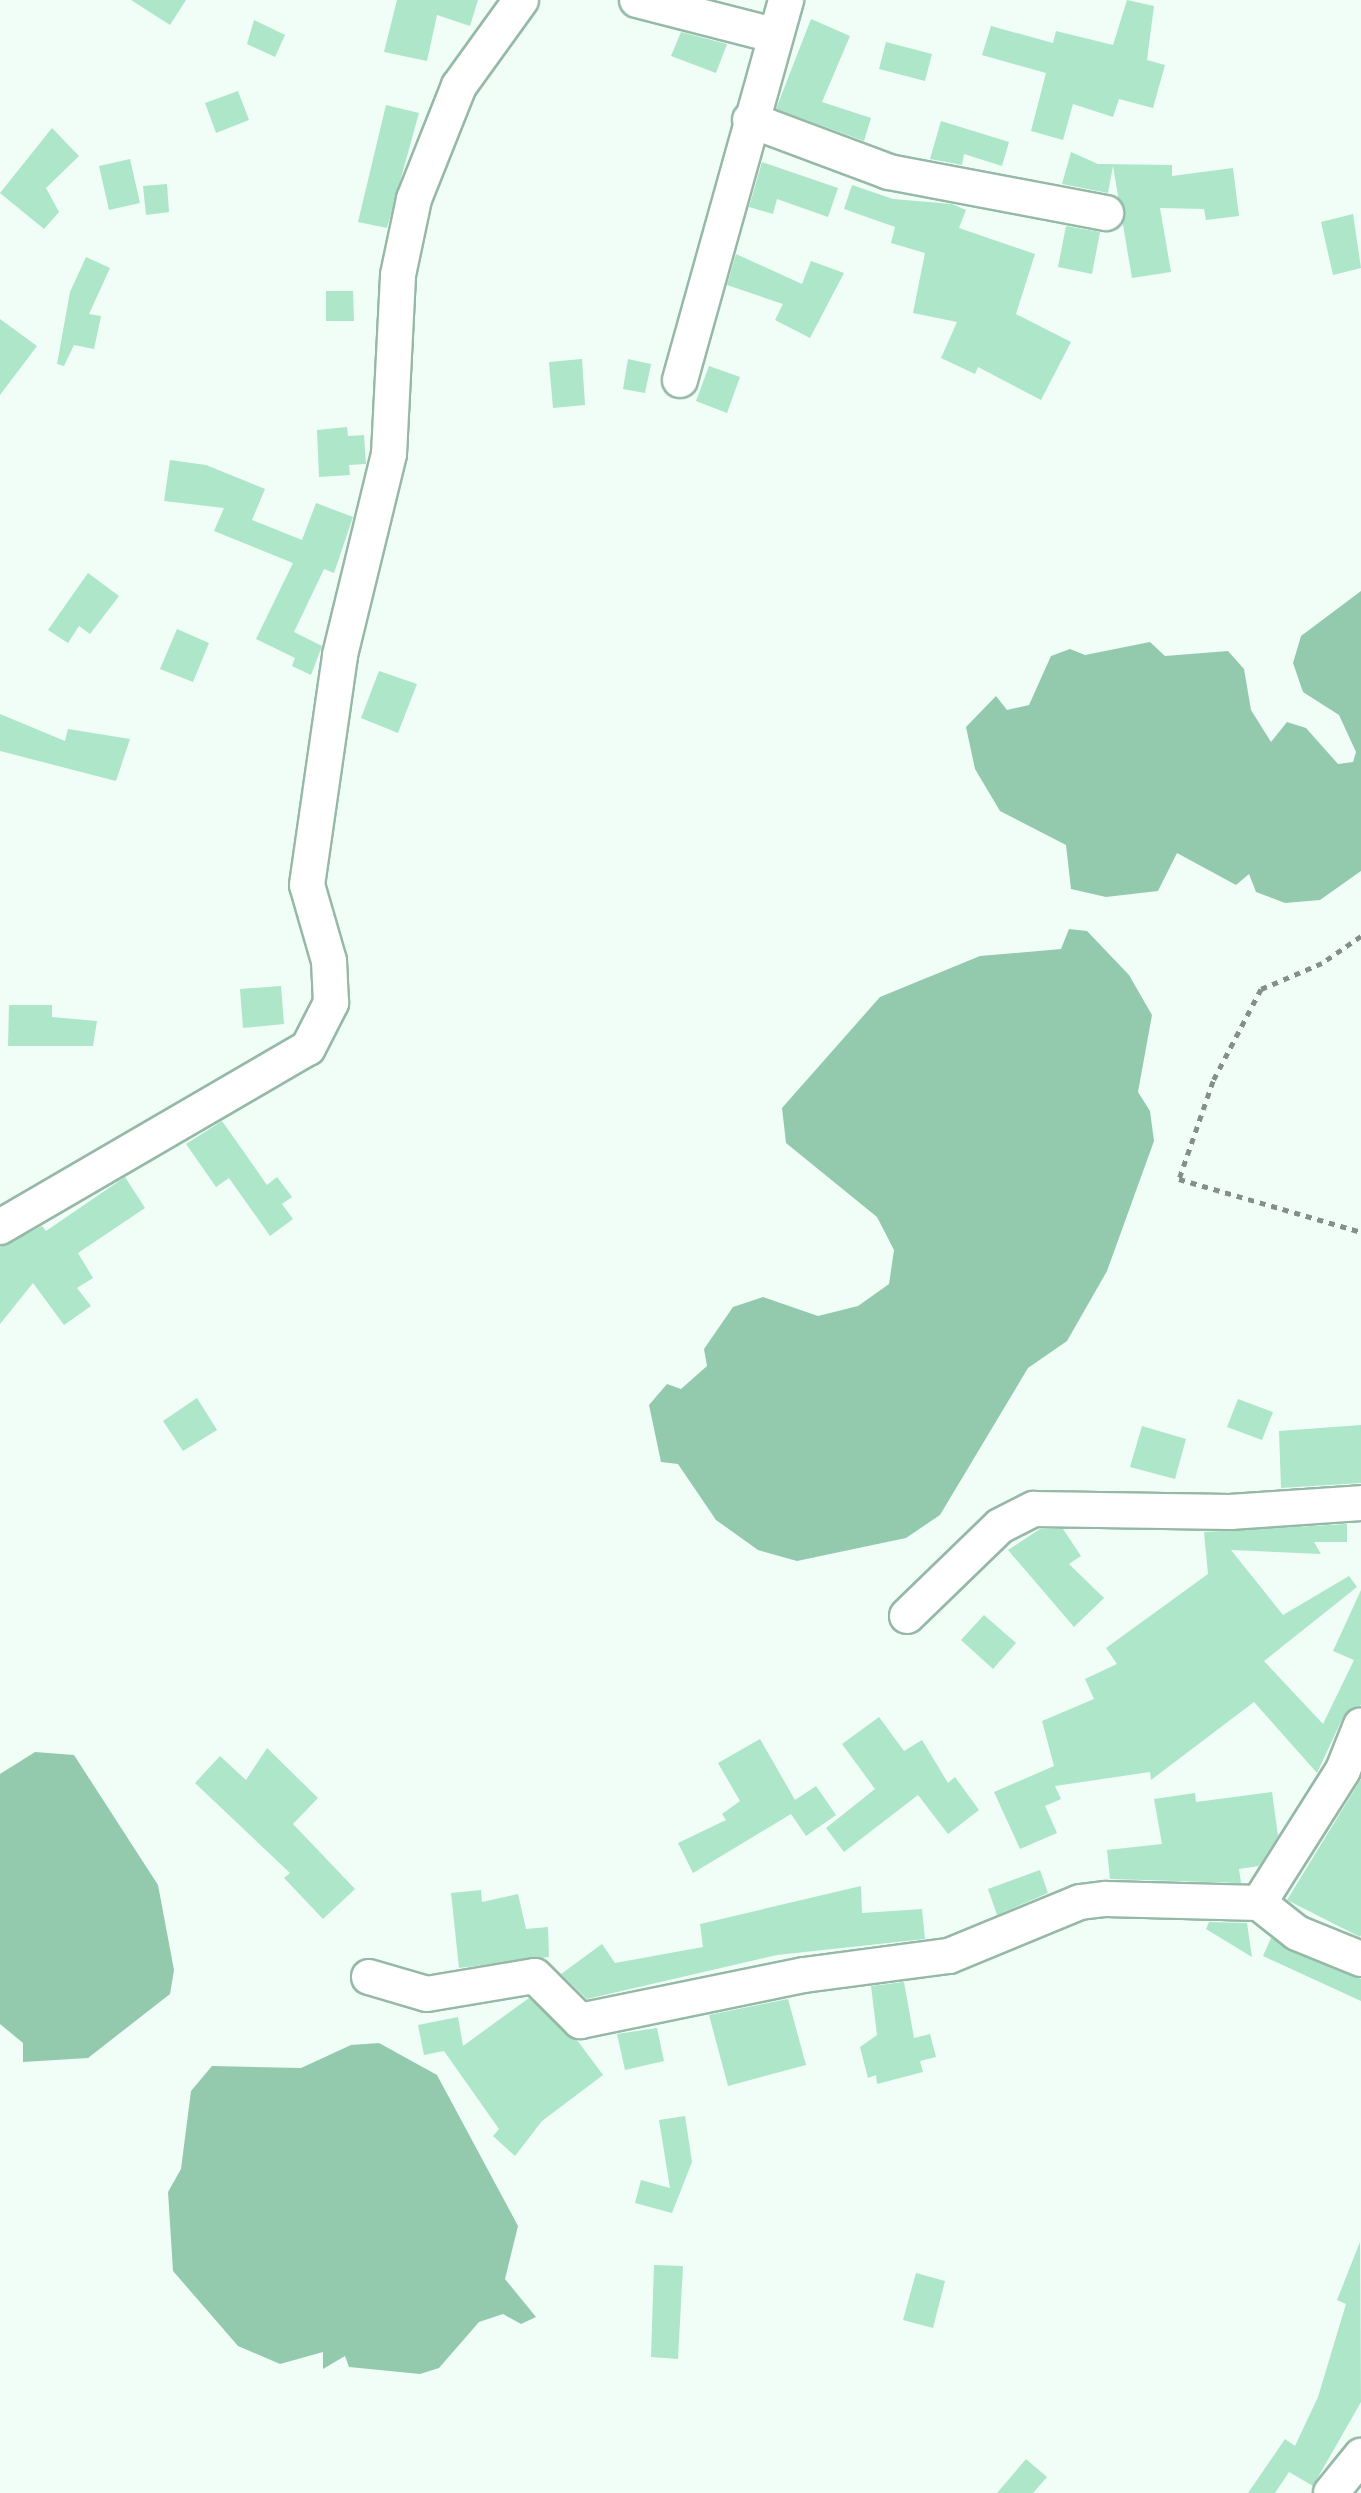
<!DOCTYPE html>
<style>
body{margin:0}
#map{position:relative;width:1361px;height:2493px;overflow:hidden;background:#f0fef7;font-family:"PT Sans Narrow",sans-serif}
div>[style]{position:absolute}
.water>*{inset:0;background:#93caae}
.building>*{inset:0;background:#ade6c9}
.path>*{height:5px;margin-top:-2.5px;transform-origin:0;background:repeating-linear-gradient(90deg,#829089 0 6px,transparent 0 12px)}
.roads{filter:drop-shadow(2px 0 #96b9a7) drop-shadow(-2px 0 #96b9a7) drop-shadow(0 2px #96b9a7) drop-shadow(0 -2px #96b9a7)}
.minor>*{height:34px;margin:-17px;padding:0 17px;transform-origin:17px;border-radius:17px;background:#fff}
span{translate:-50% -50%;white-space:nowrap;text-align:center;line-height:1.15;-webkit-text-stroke:6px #fff;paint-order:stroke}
</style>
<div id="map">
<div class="water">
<i style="clip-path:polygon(1361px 591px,1361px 871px,1320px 900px,1285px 903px,1256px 892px,1249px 874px,1236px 885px,1177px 853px,1158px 891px,1106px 897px,1071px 889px,1066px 845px,1000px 811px,975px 769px,966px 727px,996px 696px,1007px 710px,1029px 705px,1051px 656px,1070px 649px,1085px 655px,1150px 642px,1165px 656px,1228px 651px,1244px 669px,1251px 710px,1271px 742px,1287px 722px,1306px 728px,1338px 764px,1353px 762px,1356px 752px,1339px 715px,1303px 692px,1293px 663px,1301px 636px)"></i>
<i style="clip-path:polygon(1069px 929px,1087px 931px,1129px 975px,1152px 1015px,1138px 1092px,1150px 1111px,1154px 1141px,1107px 1271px,1067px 1341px,1028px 1368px,940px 1515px,906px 1538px,797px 1561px,758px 1550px,716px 1520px,678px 1464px,661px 1462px,649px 1405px,667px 1384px,681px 1389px,707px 1366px,704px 1349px,733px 1307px,763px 1297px,818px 1316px,858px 1306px,889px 1284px,894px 1250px,877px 1217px,786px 1143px,782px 1108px,880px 997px,980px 956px,1061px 949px)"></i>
<i style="clip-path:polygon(35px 1752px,74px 1755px,158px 1885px,174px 1970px,170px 1994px,88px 2058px,23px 2062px,23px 2043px,0 2024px,0 1774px)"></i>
<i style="clip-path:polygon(379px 2043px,437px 2075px,518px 2226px,505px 2279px,536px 2317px,521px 2324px,503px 2314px,479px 2322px,439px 2368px,420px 2374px,349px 2367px,345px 2356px,323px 2369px,323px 2352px,280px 2364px,238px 2346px,173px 2271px,168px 2192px,181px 2169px,191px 2091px,212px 2066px,301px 2068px,351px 2045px)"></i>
</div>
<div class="building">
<i style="clip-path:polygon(131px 0,186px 0,170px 25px)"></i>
<i style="clip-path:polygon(397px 0,478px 0,470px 26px,437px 15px,427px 61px,384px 52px)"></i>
<i style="clip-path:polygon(1127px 0,1154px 6px,1147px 60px,1165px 65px,1153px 108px,1119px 99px,1113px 117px,1073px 104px,1063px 140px,1031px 131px,1046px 73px,982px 55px,991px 26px,1053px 43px,1056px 31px,1113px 45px)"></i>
<i style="clip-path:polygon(811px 19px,850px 36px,822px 102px,871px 118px,864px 141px,776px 109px)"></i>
<i style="clip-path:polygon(254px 20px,285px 35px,275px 57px,247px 44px)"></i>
<i style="clip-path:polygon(681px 32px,727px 44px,716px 73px,671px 56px)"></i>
<i style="clip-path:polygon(886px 42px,932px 54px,925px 81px,879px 69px)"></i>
<i style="clip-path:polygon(238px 91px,249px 120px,216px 133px,205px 103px)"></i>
<i style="clip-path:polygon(386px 105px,419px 113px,387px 228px,358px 222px)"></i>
<i style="clip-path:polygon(941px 121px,1009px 142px,1002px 166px,964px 154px,962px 165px,930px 159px)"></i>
<i style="clip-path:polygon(52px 128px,79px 156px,46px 188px,59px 212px,44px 229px,0 193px)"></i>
<i style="clip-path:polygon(1071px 152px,1098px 164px,1172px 165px,1172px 176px,1233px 168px,1239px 216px,1206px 220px,1204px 209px,1160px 208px,1171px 272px,1132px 278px,1113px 166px,1108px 193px,1062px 184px)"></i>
<i style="clip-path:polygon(130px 159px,140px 203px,109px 210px,99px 166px)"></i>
<i style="clip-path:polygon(762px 162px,838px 188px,828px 217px,777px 199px,773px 214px,749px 207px)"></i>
<i style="clip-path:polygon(167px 184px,169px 212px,146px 215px,143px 186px)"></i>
<i style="clip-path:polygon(852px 185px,893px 199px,952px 204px,966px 210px,959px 228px,1035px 254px,1016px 314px,1071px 342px,1041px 400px,978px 367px,975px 374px,941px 358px,957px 322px,913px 313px,925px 253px,891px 243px,895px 227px,844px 209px)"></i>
<i style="clip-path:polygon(1353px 214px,1361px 268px,1333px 275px,1321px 222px)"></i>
<i style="clip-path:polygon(1066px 226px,1100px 232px,1092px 274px,1058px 267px)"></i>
<i style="clip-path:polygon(736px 254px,802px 284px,811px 261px,844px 273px,810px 338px,775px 320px,783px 304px,727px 285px)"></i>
<i style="clip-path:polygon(86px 257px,110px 268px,89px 314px,101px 316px,94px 349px,74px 345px,64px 366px,57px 364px,70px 292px)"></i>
<i style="clip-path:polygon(326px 291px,353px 291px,354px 321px,326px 321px)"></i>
<i style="clip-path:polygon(0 319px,37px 346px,0 395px)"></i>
<i style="clip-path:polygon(582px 359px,585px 405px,553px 408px,549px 362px)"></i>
<i style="clip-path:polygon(628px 359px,651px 364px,645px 393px,623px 389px)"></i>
<i style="clip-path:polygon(709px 366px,740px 377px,727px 413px,696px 401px)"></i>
<i style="clip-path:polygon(347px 427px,348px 436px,364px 435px,366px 464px,349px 465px,350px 475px,319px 477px,317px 430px)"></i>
<i style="clip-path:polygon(170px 460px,206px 465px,265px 489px,252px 520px,302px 540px,316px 503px,353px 517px,334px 573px,324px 569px,294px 632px,322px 646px,311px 675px,292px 666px,295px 658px,256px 639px,293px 563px,214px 531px,224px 508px,164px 501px)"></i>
<i style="clip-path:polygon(88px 573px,119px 596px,90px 634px,79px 626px,68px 643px,48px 630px)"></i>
<i style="clip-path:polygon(177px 629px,209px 643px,193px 682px,160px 669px)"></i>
<i style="clip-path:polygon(379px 671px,417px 684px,398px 733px,361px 718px)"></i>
<i style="clip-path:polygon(0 714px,65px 741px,68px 729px,130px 739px,116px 781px,0 751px)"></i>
<i style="clip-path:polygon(281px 986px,284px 1024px,243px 1028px,240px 989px)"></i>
<i style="clip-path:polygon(9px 1005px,52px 1005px,52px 1017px,97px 1021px,93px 1046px,8px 1046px)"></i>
<i style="clip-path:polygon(222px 1121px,267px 1185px,277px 1177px,292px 1197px,282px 1204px,293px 1219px,270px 1236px,229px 1178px,216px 1187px,186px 1144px)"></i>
<i style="clip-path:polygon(125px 1177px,145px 1208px,78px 1253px,93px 1278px,77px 1288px,91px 1306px,64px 1325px,33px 1283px,0 1324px,0 1247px,42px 1226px,46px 1231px)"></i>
<i style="clip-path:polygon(197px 1398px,217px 1430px,183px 1451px,163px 1421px)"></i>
<i style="clip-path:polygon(1238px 1399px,1273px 1412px,1262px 1440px,1227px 1427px)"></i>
<i style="clip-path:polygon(1361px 1425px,1361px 1483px,1281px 1488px,1279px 1431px)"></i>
<i style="clip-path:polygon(1142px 1426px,1186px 1439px,1175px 1479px,1130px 1467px)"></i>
<i style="clip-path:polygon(1347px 1524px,1347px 1542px,1314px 1542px,1321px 1554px,1231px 1550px,1283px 1615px,1349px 1576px,1357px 1587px,1264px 1661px,1323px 1724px,1354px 1660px,1333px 1651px,1361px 1590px,1361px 1705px,1343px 1717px,1317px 1773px,1254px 1702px,1151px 1780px,1150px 1772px,1055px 1786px,1061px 1799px,1045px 1806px,1057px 1833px,1020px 1849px,994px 1792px,1054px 1766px,1042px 1721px,1094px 1699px,1085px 1679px,1117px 1664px,1106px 1648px,1208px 1574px,1204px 1532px)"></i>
<i style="clip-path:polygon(1040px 1529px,1063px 1529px,1081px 1556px,1069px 1564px,1104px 1598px,1074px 1627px,1008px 1550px)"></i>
<i style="clip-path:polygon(984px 1615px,1016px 1643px,993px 1669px,961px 1640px)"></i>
<i style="clip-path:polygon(879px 1717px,904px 1751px,922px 1740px,948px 1783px,955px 1777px,979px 1810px,948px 1834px,918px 1795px,844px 1852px,826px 1828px,875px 1789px,842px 1744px)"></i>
<i style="clip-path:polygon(760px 1739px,795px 1800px,816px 1786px,836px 1815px,806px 1836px,791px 1814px,693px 1873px,678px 1843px,726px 1820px,722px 1814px,740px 1801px,718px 1763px)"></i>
<i style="clip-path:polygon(267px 1748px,318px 1798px,293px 1824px,355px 1889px,323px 1919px,284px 1878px,290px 1873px,195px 1783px,220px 1756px,246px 1780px)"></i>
<i style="clip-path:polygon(1361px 1779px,1361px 1935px,1360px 1937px,1287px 1900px)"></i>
<i style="clip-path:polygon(1272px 1792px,1278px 1836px,1259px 1866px,1239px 1869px,1241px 1883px,1110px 1879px,1107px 1850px,1162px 1844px,1154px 1799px,1195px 1793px,1196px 1802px)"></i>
<i style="clip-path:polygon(1040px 1870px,1048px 1893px,997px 1915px,988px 1889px)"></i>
<i style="clip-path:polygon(861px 1886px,862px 1913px,922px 1909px,925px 1939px,777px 1955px,587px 1999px,561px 1974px,602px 1944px,615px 1963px,703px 1947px,700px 1924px)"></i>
<i style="clip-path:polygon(481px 1890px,482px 1902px,518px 1894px,526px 1929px,548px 1927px,549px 1957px,459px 1968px,451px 1893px)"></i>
<i style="clip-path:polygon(1209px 1922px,1247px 1923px,1252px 1957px,1206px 1929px)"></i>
<i style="clip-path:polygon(1271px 1938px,1361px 1979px,1361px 2001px,1263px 1956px)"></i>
<i style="clip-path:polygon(904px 1982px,914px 2038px,930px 2034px,936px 2057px,920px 2061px,923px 2072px,877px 2084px,876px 2075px,868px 2078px,860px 2047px,877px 2035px,871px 1986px)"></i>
<i style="clip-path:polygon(529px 1998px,577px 2040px,603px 2075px,542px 2121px,515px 2156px,493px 2136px,499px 2129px,444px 2051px,424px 2055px,418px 2025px,458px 2017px,463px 2046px)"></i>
<i style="clip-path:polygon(788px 1999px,806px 2065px,728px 2086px,709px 2015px)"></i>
<i style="clip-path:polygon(657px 2028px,664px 2061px,625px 2070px,617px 2034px)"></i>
<i style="clip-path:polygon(685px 2116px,692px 2162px,672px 2213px,635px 2203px,641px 2180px,670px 2188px,659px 2120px)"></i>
<i style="clip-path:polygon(1360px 2242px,1361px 2402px,1313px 2486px,1289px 2472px,1275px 2493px,1248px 2493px,1285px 2439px,1295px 2446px,1318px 2397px,1346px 2304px,1337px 2300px)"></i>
<i style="clip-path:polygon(654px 2265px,683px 2266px,678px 2359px,651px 2357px)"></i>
<i style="clip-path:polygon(916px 2273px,945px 2281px,933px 2328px,903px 2320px)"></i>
<i style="clip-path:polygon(1026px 2459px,1047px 2477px,1033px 2493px,997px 2493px)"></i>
</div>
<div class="path">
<i style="left:1361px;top:936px;width:47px;rotate:145.3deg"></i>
<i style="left:1322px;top:963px;width:66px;rotate:156.9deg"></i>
<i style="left:1261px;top:989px;width:104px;rotate:117.6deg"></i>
<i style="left:1213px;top:1081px;width:104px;rotate:109.1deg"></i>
<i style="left:1179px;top:1179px;width:190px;rotate:16.2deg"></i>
</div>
<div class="roads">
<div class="minor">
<i style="left:637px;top:0;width:140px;rotate:14.4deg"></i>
<i style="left:750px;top:120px;width:148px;rotate:20.5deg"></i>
<i style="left:889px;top:172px;width:221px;rotate:10.7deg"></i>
<i style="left:680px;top:380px;width:395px;rotate:-74.4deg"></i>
<i style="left:0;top:1227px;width:356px;rotate:-30.2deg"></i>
<i style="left:308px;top:1048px;width:51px;rotate:-62.9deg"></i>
<i style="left:331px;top:1003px;width:42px;rotate:-92.7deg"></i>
<i style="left:329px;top:961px;width:79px;rotate:-106.1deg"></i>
<i style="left:307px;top:885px;width:232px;rotate:-81.8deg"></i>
<i style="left:340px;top:655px;width:207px;rotate:-76.3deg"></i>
<i style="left:389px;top:454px;width:179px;rotate:-87.1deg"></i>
<i style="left:398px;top:275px;width:78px;rotate:-78.1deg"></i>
<i style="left:414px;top:199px;width:122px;rotate:-68.3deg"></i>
<i style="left:459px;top:86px;width:106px;rotate:-54.2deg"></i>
<i style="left:907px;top:1616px;width:129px;rotate:-44.1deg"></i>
<i style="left:1000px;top:1526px;width:38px;rotate:-27deg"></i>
<i style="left:1034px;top:1509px;width:196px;rotate:0.9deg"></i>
<i style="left:1230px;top:1512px;width:131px;rotate:-3.9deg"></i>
<i style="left:1259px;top:1903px;width:157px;rotate:-57.7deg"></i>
<i style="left:1343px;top:1770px;width:48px;rotate:-68.2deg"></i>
<i style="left:369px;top:1977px;width:60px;rotate:16.3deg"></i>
<i style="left:427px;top:1994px;width:109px;rotate:-9.5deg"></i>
<i style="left:535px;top:1976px;width:64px;rotate:45deg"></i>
<i style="left:580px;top:2021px;width:229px;rotate:-11.6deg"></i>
<i style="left:804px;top:1975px;width:146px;rotate:-7.5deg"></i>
<i style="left:949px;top:1956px;width:142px;rotate:-22.4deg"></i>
<i style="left:1080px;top:1902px;width:26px;rotate:-7deg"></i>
<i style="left:1106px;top:1899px;width:153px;rotate:1.5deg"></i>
<i style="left:1259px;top:1903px;width:48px;rotate:38.3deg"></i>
<i style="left:1297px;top:1933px;width:69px;rotate:22.1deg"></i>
<i style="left:1331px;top:2493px;width:48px;rotate:-51deg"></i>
</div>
</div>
</div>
